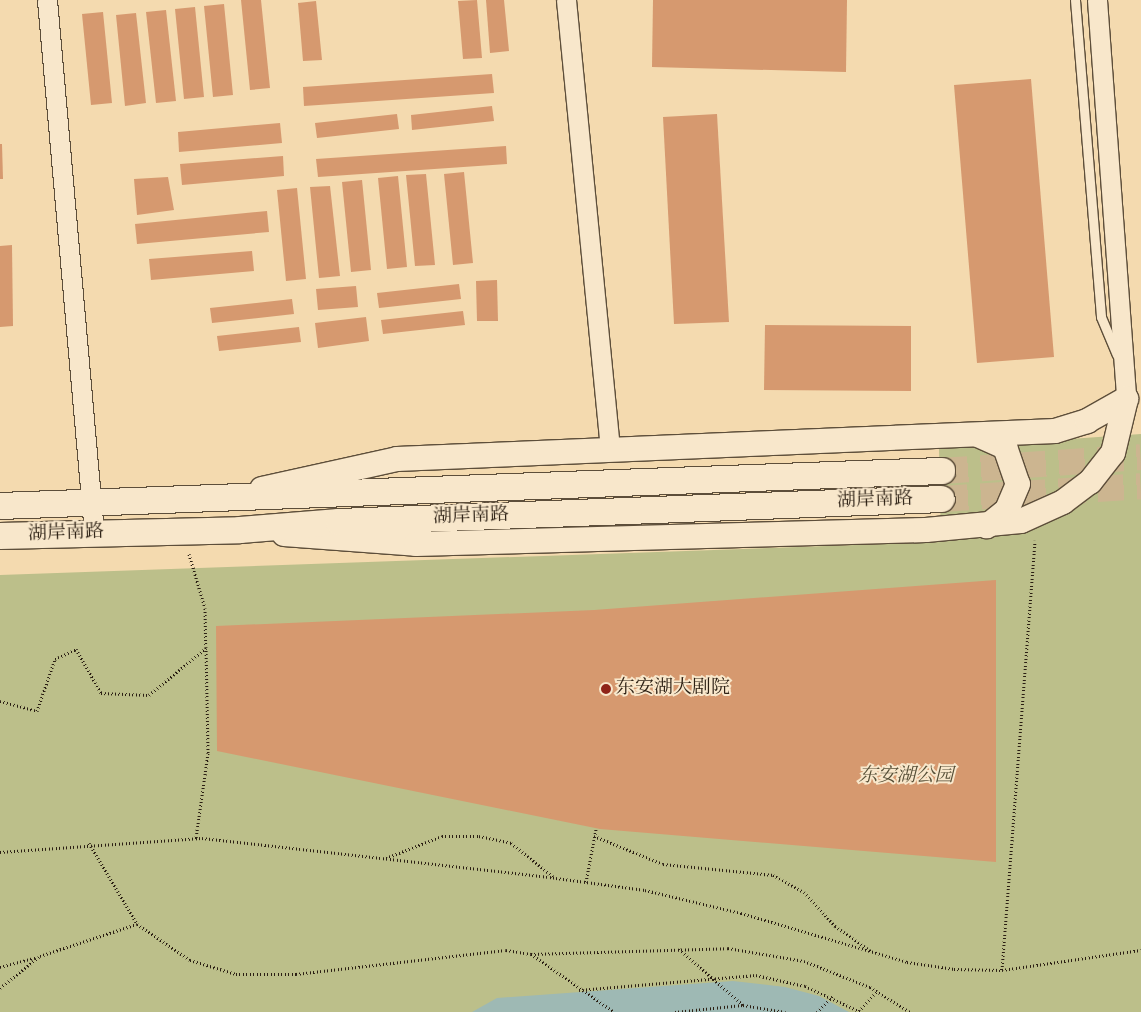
<!DOCTYPE html>
<meta charset="utf-8">
<style>
body{margin:0}
#map{position:relative;width:1141px;height:1012px;overflow:hidden;background:#f4daaf;font-family:Vollkorn,"Noto Serif SC",serif}
div>[style]{position:absolute}
.green>*{inset:0;background:#bcbf8a}
.water>*{inset:0;background:#9eb9b4}
.building>*{inset:0;background:#d6996f}
.secondary-tunnel>*{height:26px;margin-top:-13px;transform-origin:0;background:repeating-linear-gradient(90deg,#ccb590 0 26px,transparent 0 39px)}
.path>*{height:3px;margin-top:-1.5px;transform-origin:0;background:repeating-linear-gradient(90deg,#2b1f13 0 1px,transparent 0 3.5px)}
.roads{filter:drop-shadow(1px 0 #5d4e3a) drop-shadow(-1px 0 #5d4e3a) drop-shadow(0 1px #5d4e3a) drop-shadow(0 -1px #5d4e3a)}
.service>*{height:9px;margin:-4.5px;padding:0 4.5px;transform-origin:4.5px;border-radius:4.5px;background:#f8e7cb}
.minor>*{height:19px;margin:-9.5px;padding:0 9.5px;transform-origin:9.5px;border-radius:9.5px;background:#f8e7cb}
.tertiary>*{height:24px;margin:-12px;padding:0 12px;transform-origin:12px;border-radius:12px;background:#f8e7cb}
.secondary>*{height:26px;margin:-13px;padding:0 13px;transform-origin:13px;border-radius:13px;background:#f8e7cb}
.dots>*{width:14px;height:14px;translate:-50% -50%;box-sizing:border-box;border:2px solid #f8e7cb;border-radius:50%}
span{translate:-50% -50%;white-space:nowrap;text-align:center;line-height:1.15;-webkit-text-stroke:4px #f8e7cb;paint-order:stroke}
.street-label{font-size:19px;color:#2b1f13}
.poi-label{font-size:19px;color:#2b1f13}
.left{translate:0 -50%;text-align:left}
.park-label{font-size:19px;color:#564f37;font-style:italic}
</style>
<div id="map">
<div class="green">
<i style="clip-path:polygon(1141px 434px,1141px 1012px,0 1012px,0 575px,941px 542px,939px 448px)"></i>
</div>
<div class="water">
<i style="clip-path:polygon(733px 981px,785px 987px,819px 996px,849px 1012px,472px 1012px,497px 998px)"></i>
</div>
<div class="building">
<i style="clip-path:polygon(241px 0,261px 0,270px 88px,250px 90px)"></i>
<i style="clip-path:polygon(477px 0,482px 58px,463px 59px,458px 1px)"></i>
<i style="clip-path:polygon(486px 0,504px 0,509px 51px,490px 53px)"></i>
<i style="clip-path:polygon(653px 0,847px 0,846px 72px,652px 67px)"></i>
<i style="clip-path:polygon(316px 1px,322px 60px,303px 61px,298px 3px)"></i>
<i style="clip-path:polygon(224px 4px,233px 95px,213px 97px,204px 6px)"></i>
<i style="clip-path:polygon(195px 7px,204px 97px,184px 99px,175px 9px)"></i>
<i style="clip-path:polygon(166px 10px,176px 101px,156px 103px,146px 12px)"></i>
<i style="clip-path:polygon(103px 12px,112px 103px,91px 105px,82px 14px)"></i>
<i style="clip-path:polygon(136px 13px,146px 103px,125px 106px,116px 15px)"></i>
<i style="clip-path:polygon(492px 74px,494px 93px,304px 106px,303px 87px)"></i>
<i style="clip-path:polygon(1031px 79px,1054px 357px,977px 363px,954px 85px)"></i>
<i style="clip-path:polygon(492px 106px,494px 121px,412px 130px,411px 115px)"></i>
<i style="clip-path:polygon(397px 114px,399px 129px,317px 138px,315px 123px)"></i>
<i style="clip-path:polygon(717px 114px,729px 322px,674px 324px,663px 117px)"></i>
<i style="clip-path:polygon(280px 123px,282px 143px,179px 152px,178px 132px)"></i>
<i style="clip-path:polygon(0 144px,2px 144px,3px 179px,0 179px)"></i>
<i style="clip-path:polygon(506px 146px,507px 164px,318px 177px,316px 159px)"></i>
<i style="clip-path:polygon(283px 156px,284px 176px,182px 185px,180px 164px)"></i>
<i style="clip-path:polygon(464px 172px,473px 263px,453px 265px,444px 174px)"></i>
<i style="clip-path:polygon(426px 174px,435px 265px,415px 266px,406px 175px)"></i>
<i style="clip-path:polygon(398px 176px,407px 267px,387px 269px,378px 178px)"></i>
<i style="clip-path:polygon(168px 177px,174px 210px,137px 215px,134px 179px)"></i>
<i style="clip-path:polygon(362px 180px,371px 270px,351px 272px,342px 182px)"></i>
<i style="clip-path:polygon(330px 186px,340px 276px,319px 278px,310px 187px)"></i>
<i style="clip-path:polygon(297px 188px,306px 279px,286px 281px,277px 190px)"></i>
<i style="clip-path:polygon(267px 211px,269px 232px,137px 244px,135px 224px)"></i>
<i style="clip-path:polygon(12px 245px,13px 326px,0 327px,0 246px)"></i>
<i style="clip-path:polygon(252px 251px,254px 271px,151px 280px,149px 259px)"></i>
<i style="clip-path:polygon(497px 280px,498px 321px,477px 321px,476px 281px)"></i>
<i style="clip-path:polygon(459px 284px,461px 299px,379px 308px,377px 293px)"></i>
<i style="clip-path:polygon(356px 286px,358px 307px,318px 310px,316px 289px)"></i>
<i style="clip-path:polygon(292px 299px,294px 314px,212px 323px,210px 308px)"></i>
<i style="clip-path:polygon(463px 311px,465px 325px,383px 334px,381px 320px)"></i>
<i style="clip-path:polygon(366px 317px,369px 341px,318px 348px,315px 323px)"></i>
<i style="clip-path:polygon(765px 325px,911px 326px,911px 391px,764px 390px)"></i>
<i style="clip-path:polygon(299px 327px,301px 342px,219px 351px,217px 336px)"></i>
<i style="clip-path:polygon(996px 580px,996px 862px,600px 829px,217px 751px,216px 626px,594px 610px)"></i>
</div>
<div class="secondary-tunnel">
<i style="left:942px;top:471px;width:199px;rotate:-4deg"></i>
<i style="left:942px;top:499px;width:199px;rotate:-3.7deg"></i>
</div>
<div class="path">
<i style="left:189px;top:554px;width:56px;rotate:73.5deg"></i>
<i style="left:205px;top:608px;width:39px;rotate:89deg"></i>
<i style="left:206px;top:647px;width:106px;rotate:88.9deg"></i>
<i style="left:208px;top:753px;width:86px;rotate:98deg"></i>
<i style="left:0;top:701px;width:38px;rotate:15deg"></i>
<i style="left:37px;top:711px;width:55px;rotate:-70.9deg"></i>
<i style="left:55px;top:659px;width:23px;rotate:-25deg"></i>
<i style="left:76px;top:649px;width:51px;rotate:60.4deg"></i>
<i style="left:101px;top:693px;width:48px;rotate:2.4deg"></i>
<i style="left:149px;top:695px;width:74px;rotate:-39.5deg"></i>
<i style="left:594px;top:836px;width:74px;rotate:22.1deg"></i>
<i style="left:663px;top:864px;width:111px;rotate:5.7deg"></i>
<i style="left:773px;top:875px;width:35px;rotate:29deg"></i>
<i style="left:804px;top:892px;width:46px;rotate:47.6deg"></i>
<i style="left:835px;top:926px;width:44px;rotate:34.8deg"></i>
<i style="left:89px;top:843px;width:94px;rotate:59.3deg"></i>
<i style="left:137px;top:924px;width:64px;rotate:34.2deg"></i>
<i style="left:190px;top:960px;width:48px;rotate:16.9deg"></i>
<i style="left:236px;top:974px;width:60px"></i>
<i style="left:296px;top:974px;width:211px;rotate:-6.5deg"></i>
<i style="left:506px;top:950px;width:25px;rotate:9deg"></i>
<i style="left:531px;top:954px;width:197px;rotate:-1.7deg"></i>
<i style="left:728px;top:948px;width:77px;rotate:9.7deg"></i>
<i style="left:804px;top:961px;width:71px;rotate:21.5deg"></i>
<i style="left:870px;top:987px;width:47px;rotate:32deg"></i>
<i style="left:0;top:852px;width:202px;rotate:-4deg"></i>
<i style="left:202px;top:838px;width:356px;rotate:6.4deg"></i>
<i style="left:556px;top:878px;width:90px;rotate:7.7deg"></i>
<i style="left:645px;top:890px;width:99px;rotate:13.5deg"></i>
<i style="left:741px;top:913px;width:173px;rotate:16.4deg"></i>
<i style="left:907px;top:962px;width:48px;rotate:8.5deg"></i>
<i style="left:954px;top:969px;width:48px;rotate:1.2deg"></i>
<i style="left:1002px;top:970px;width:140px;rotate:-8.2deg"></i>
<i style="left:386px;top:858px;width:60px;rotate:-21.4deg"></i>
<i style="left:442px;top:836px;width:37px"></i>
<i style="left:479px;top:836px;width:33px;rotate:12deg"></i>
<i style="left:511px;top:843px;width:56px;rotate:38.5deg"></i>
<i style="left:586px;top:882px;width:54px;rotate:-79.3deg"></i>
<i style="left:679px;top:949px;width:85px;rotate:41.2deg"></i>
<i style="left:531px;top:954px;width:101px;rotate:34.9deg"></i>
<i style="left:0;top:967px;width:38px;rotate:-15deg"></i>
<i style="left:1002px;top:970px;width:431px;rotate:-85.6deg"></i>
<i style="left:0;top:988px;width:51px;rotate:-38.7deg"></i>
<i style="left:40px;top:956px;width:102px;rotate:-18.3deg"></i>
<i style="left:579px;top:990px;width:178px;rotate:-4.8deg"></i>
<i style="left:756px;top:975px;width:50px;rotate:12.7deg"></i>
<i style="left:805px;top:986px;width:62px;rotate:24.9deg"></i>
<i style="left:859px;top:1011px;width:27px;rotate:-48deg"></i>
<i style="left:675px;top:1012px;width:68px;rotate:-5.9deg"></i>
<i style="left:743px;top:1005px;width:43px;rotate:9.5deg"></i>
<i style="left:817px;top:1012px;width:23px;rotate:-45deg"></i>
</div>
<div class="roads">
<div class="service">
<i style="left:1075px;top:0;width:318px;rotate:85.3deg"></i>
<i style="left:1101px;top:317px;width:41px;rotate:67.2deg"></i>
</div>
<div class="minor">
<i style="left:47px;top:0;width:535px;rotate:84.96deg"></i>
<i style="left:566px;top:0;width:451px;rotate:84.4deg"></i>
<i style="left:1097px;top:0;width:400px;rotate:85.8deg"></i>
</div>
<div class="tertiary">
<i style="left:978px;top:435px;width:30px;rotate:24deg"></i>
<i style="left:1005px;top:447px;width:39px;rotate:71deg"></i>
<i style="left:1018px;top:484px;width:28px;rotate:113deg"></i>
<i style="left:1007px;top:510px;width:26px;rotate:141deg"></i>
<i style="left:262px;top:489px;width:138px;rotate:-12.5deg"></i>
<i style="left:397px;top:459px;width:659px;rotate:-2.44deg"></i>
<i style="left:1055px;top:431px;width:34px;rotate:-17deg"></i>
<i style="left:1087px;top:421px;width:45px;rotate:-29.4deg"></i>
<i style="left:284px;top:534px;width:132px;rotate:4.3deg"></i>
<i style="left:416px;top:544px;width:510px;rotate:-1.57deg"></i>
<i style="left:926px;top:530px;width:95px;rotate:-5.4deg"></i>
<i style="left:1021px;top:521px;width:46px;rotate:-24.3deg"></i>
<i style="left:1063px;top:502px;width:34px;rotate:-37deg"></i>
<i style="left:1090px;top:482px;width:37px;rotate:-52deg"></i>
<i style="left:1113px;top:453px;width:56px;rotate:-76.5deg"></i>
</div>
<div class="secondary">
<i style="left:0;top:506px;width:943px;rotate:-2.13deg"></i>
<i style="left:0;top:536px;width:240px;rotate:-1.4deg"></i>
<i style="left:240px;top:530px;width:99px;rotate:-4.6deg"></i>
<i style="left:339px;top:522px;width:603px;rotate:-2.18deg"></i>
</div>
</div>
<div class="dots">
<i style="left:606px;top:689px;background:#8f2418"></i>
</div>
<div class="street-label">
<span style="left:875px;top:501px;rotate:-2deg">湖岸南路</span>
<span style="left:471px;top:517px;rotate:-2deg">湖岸南路</span>
<span style="left:66px;top:534px;rotate:-2deg">湖岸南路</span>
</div>
<div class="poi-label">
<span class="left" style="left:616px;top:689px">东安湖大剧院</span>
</div>
<div class="park-label">
<span style="left:906px;top:777px">东安湖公园</span>
</div>
</div>
